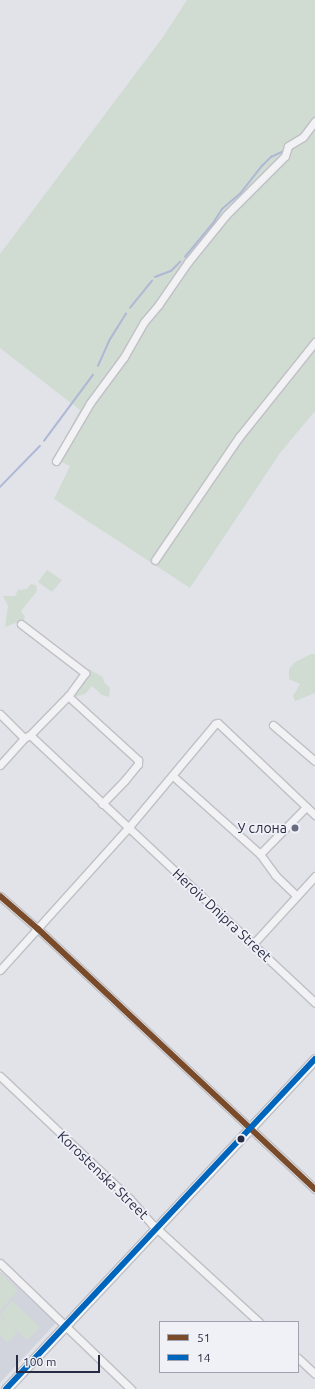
<!DOCTYPE html>
<meta charset="utf-8">
<style>
body{margin:0}
#map{position:relative;width:315px;height:1389px;overflow:hidden;background:#e2e3e8;font-family:Ubuntu,sans-serif}
div>[style]{position:absolute}
.built>*{inset:0;background:#d2d4dd}
.green>*{inset:0;background:#d0dbd2}
.stream>*{height:1.5px;margin:-0.75px;padding:0 0.75px;transform-origin:0.75px;border-radius:0.75px;background:#aeb8d5}
.roads{filter:drop-shadow(1px 0 #bfc0c6) drop-shadow(-1px 0 #bfc0c6) drop-shadow(0 1px #bfc0c6) drop-shadow(0 -1px #bfc0c6)}
.minor>*{height:7px;margin:-3.5px;padding:0 3.5px;transform-origin:3.5px;border-radius:3.5px;background:#f2f2f4}
.major>*{height:9px;margin:-4.5px;padding:0 4.5px;transform-origin:4.5px;border-radius:4.5px;background:#f6f6f7}
.bus-1>*{height:6px;margin:-3px;padding:0 3px;transform-origin:3px;border-radius:3px;background:#7a4b2a}
.bus-2>*{height:6px;margin:-3px;padding:0 3px;transform-origin:3px;border-radius:3px;background:#0065bd}
.dots>*{width:11px;height:11px;translate:-50% -50%;box-sizing:border-box;border:2px solid #f0f1f7;border-radius:50%}
span{translate:-50% -50%;white-space:nowrap;text-align:center;line-height:1.15;-webkit-text-stroke:3.5px #f0f1f7;paint-order:stroke}
.poi-label{font-size:14px;color:#272b43}
.right{translate:-100% -50%;text-align:right}
.street-label{font-size:14px;color:#272b43}
.legend{position:absolute;left:159px;top:1321px;width:140px;height:52px;box-sizing:border-box;background:#f0f1f7;border:1px solid #a0a2af;margin:0;padding:5px 7px;list-style:none;font-size:12px;color:#272b43}
.legend li{display:flex;align-items:center;gap:8px;height:20px}
.legend b{width:20px;border:1px solid #a0a2af}
.scale{position:absolute;left:16px;top:1355px;width:84px;height:18px;box-sizing:border-box;border:2px solid #272b43;border-top:0;padding-left:5px;font-size:12px;line-height:14px;white-space:nowrap;color:#272b43;-webkit-text-stroke:3px #f0f1f7;paint-order:stroke}
</style>
<div id="map">
<div class="built">
<i style="clip-path:polygon(0 1271px,56px 1323px,0 1383px)"></i>
</div>
<div class="green">
<i style="clip-path:polygon(187px 0,315px 0,315px 411px,280px 453px,190px 588px,54px 499px,70px 466px,54px 458px,80px 410px,0 348px,0 254px,163px 37px)"></i>
<i style="clip-path:polygon(47px 570px,62px 580px,52px 592px,38px 582px)"></i>
<i style="clip-path:polygon(31px 584px,36px 585px,37px 591px,21px 611px,25px 617px,24px 620px,5px 627px,8px 606px,3px 596px,15px 596px,18px 590px,27px 589px)"></i>
<i style="clip-path:polygon(311px 654px,315px 654px,315px 693px,295px 701px,293px 696px,300px 684px,289px 679px,289px 669px,295px 662px)"></i>
<i style="clip-path:polygon(89px 669px,103px 677px,104px 682px,110px 688px,109px 697px,102px 695px,92px 686px,85px 694px,74px 697px,71px 695px,80px 689px)"></i>
<i style="clip-path:polygon(0 1273px,18px 1290px,0 1311px)"></i>
<i style="clip-path:polygon(13px 1301px,40px 1327px,27px 1340px,0 1314px)"></i>
<i style="clip-path:polygon(0 1316px,18px 1332px,8px 1343px,0 1335px)"></i>
</div>
<div class="stream">
<i style="left:311px;top:132px;width:6px;rotate:-51deg"></i>
<i style="left:289px;top:149px;width:14px;rotate:-30deg"></i>
<i style="left:185px;top:257px;width:45px;rotate:-50.4deg"></i>
<i style="left:214px;top:222px;width:15px;rotate:-58deg"></i>
<i style="left:222px;top:209px;width:23px;rotate:-40deg"></i>
<i style="left:240px;top:194px;width:36px;rotate:-52deg"></i>
<i style="left:262px;top:166px;width:13px;rotate:-45deg"></i>
<i style="left:271px;top:157px;width:14px;rotate:-25deg"></i>
<i style="left:155px;top:277px;width:17px;rotate:-21deg"></i>
<i style="left:171px;top:271px;width:13px;rotate:-45deg"></i>
<i style="left:130px;top:308px;width:35px;rotate:-51deg"></i>
<i style="left:98px;top:366px;width:27px;rotate:-66deg"></i>
<i style="left:109px;top:341px;width:32px;rotate:-58deg"></i>
<i style="left:44px;top:441px;width:82px;rotate:-53.4deg"></i>
<i style="left:0;top:487px;width:57px;rotate:-45.7deg"></i>
</div>
<div class="roads">
<div class="minor">
<i style="left:56px;top:461px;width:67px;rotate:-59.6deg"></i>
<i style="left:90px;top:403px;width:57px;rotate:-53.5deg"></i>
<i style="left:124px;top:357px;width:40px;rotate:-60.3deg"></i>
<i style="left:144px;top:322px;width:23px;rotate:-50deg"></i>
<i style="left:159px;top:304px;width:51px;rotate:-55.4deg"></i>
<i style="left:188px;top:262px;width:60px;rotate:-51deg"></i>
<i style="left:226px;top:215px;width:83px;rotate:-45deg"></i>
<i style="left:285px;top:156px;width:10px;rotate:-73deg"></i>
<i style="left:288px;top:146px;width:17px;rotate:-31deg"></i>
<i style="left:303px;top:137px;width:20px;rotate:-53deg"></i>
<i style="left:155px;top:560px;width:149px;rotate:-55.7deg"></i>
<i style="left:239px;top:437px;width:122px;rotate:-51.3deg"></i>
<i style="left:21px;top:624px;width:81px;rotate:37.4deg"></i>
<i style="left:85px;top:673px;width:29px;rotate:126deg"></i>
<i style="left:68px;top:696px;width:54px;rotate:134.3deg"></i>
<i style="left:68px;top:696px;width:95px;rotate:42.4deg"></i>
<i style="left:138px;top:760px;width:4px;rotate:90deg"></i>
<i style="left:138px;top:764px;width:21px;rotate:129deg"></i>
<i style="left:125px;top:780px;width:33px;rotate:134deg"></i>
<i style="left:0;top:714px;width:34px;rotate:45deg"></i>
<i style="left:24px;top:738px;width:7px;rotate:-27deg"></i>
<i style="left:30px;top:735px;width:391px;rotate:43.2deg"></i>
<i style="left:273px;top:725px;width:55px;rotate:40.6deg"></i>
<i style="left:0;top:765px;width:36px;rotate:-48deg"></i>
<i style="left:173px;top:776px;width:117px;rotate:41.9deg"></i>
<i style="left:260px;top:854px;width:26px;rotate:54deg"></i>
<i style="left:275px;top:875px;width:30px;rotate:44deg"></i>
<i style="left:260px;top:854px;width:66px;rotate:-45.6deg"></i>
<i style="left:0;top:896px;width:50px;rotate:41deg"></i>
<i style="left:38px;top:929px;width:380px;rotate:43.2deg"></i>
<i style="left:253px;top:944px;width:92px;rotate:-47.6deg"></i>
<i style="left:0;top:970px;width:191px;rotate:-48deg"></i>
<i style="left:128px;top:828px;width:136px;rotate:-50.1deg"></i>
<i style="left:215px;top:724px;width:3px;rotate:-18deg"></i>
<i style="left:218px;top:723px;width:134px;rotate:43.5deg"></i>
<i style="left:0;top:1076px;width:179px;rotate:43.4deg"></i>
<i style="left:130px;top:1199px;width:35px;rotate:49deg"></i>
<i style="left:153px;top:1225px;width:144px;rotate:42.5deg"></i>
<i style="left:0;top:1263px;width:182px;rotate:43.9deg"></i>
<i style="left:298px;top:1358px;width:23px;rotate:43deg"></i>
</div>
<div class="major">
<i style="left:6px;top:1389px;width:452px;rotate:-46.9deg"></i>
</div>
</div>
<div class="bus-1">
<i style="left:0;top:896px;width:50px;rotate:41deg"></i>
<i style="left:38px;top:929px;width:380px;rotate:43.2deg"></i>
</div>
<div class="bus-2">
<i style="left:6px;top:1389px;width:452px;rotate:-46.9deg"></i>
</div>
<div class="dots">
<i style="left:295px;top:828px;background:#686b7d"></i>
<i style="left:241px;top:1139px;background:#272b43"></i>
</div>
<div class="poi-label">
<span class="right" style="left:287px;top:828px">У слона</span>
</div>
<div class="street-label">
<span style="left:222px;top:915px;rotate:43deg">Heroiv Dnipra Street</span>
<span style="left:103px;top:1175px;rotate:44deg">Korostenska Street</span>
</div>
<ul class="legend">
<li><b style="height:5px;background:#7a4b2a"></b>51</li>
<li><b style="height:5px;background:#0065bd"></b>14</li>
</ul>
<div class="scale">100 m</div>
</div>
